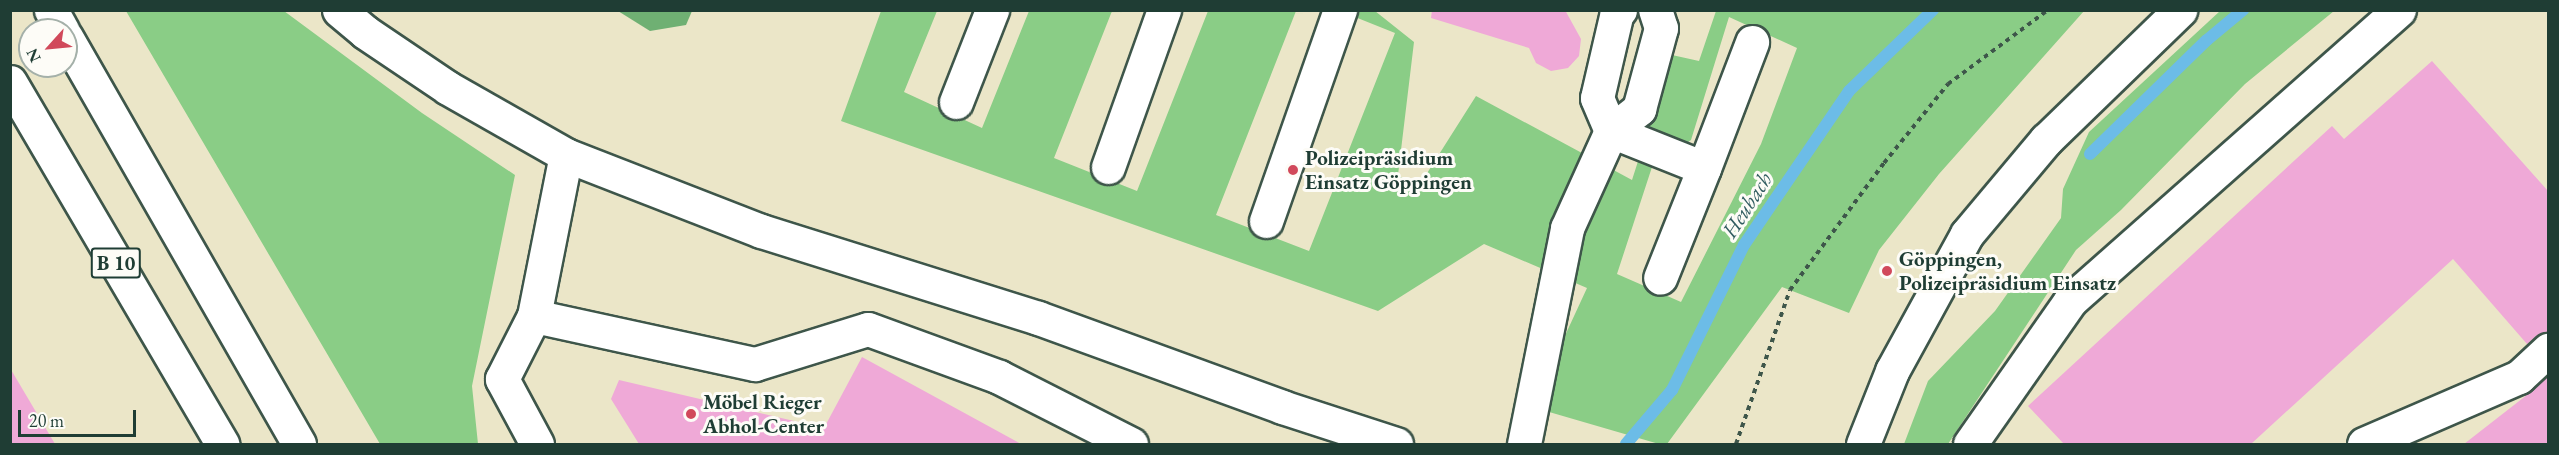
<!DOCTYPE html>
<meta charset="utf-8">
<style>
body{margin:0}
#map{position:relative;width:2559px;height:455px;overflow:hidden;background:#ebe6c8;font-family:"EB Garamond",serif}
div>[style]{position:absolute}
.green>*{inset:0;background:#8acd86}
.forest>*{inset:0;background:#6fb073}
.stream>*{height:12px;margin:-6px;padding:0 6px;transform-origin:6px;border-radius:6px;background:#6cbce7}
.building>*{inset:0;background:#efa9d7}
.path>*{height:4px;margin-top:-2px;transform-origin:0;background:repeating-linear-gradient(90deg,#3e564a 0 4.5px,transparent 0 9px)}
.roads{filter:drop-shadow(2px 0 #3e564a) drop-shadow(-2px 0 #3e564a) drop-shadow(0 2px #3e564a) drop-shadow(0 -2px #3e564a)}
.minor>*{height:33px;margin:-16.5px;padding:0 16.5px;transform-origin:16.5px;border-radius:16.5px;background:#fff}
.major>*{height:33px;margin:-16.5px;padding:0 16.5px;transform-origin:16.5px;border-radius:16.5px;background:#fff}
.highway>*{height:33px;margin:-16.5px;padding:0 16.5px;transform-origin:16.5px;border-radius:16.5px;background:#fff}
.dots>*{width:16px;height:16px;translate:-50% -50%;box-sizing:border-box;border:3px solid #fdfcf7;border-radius:50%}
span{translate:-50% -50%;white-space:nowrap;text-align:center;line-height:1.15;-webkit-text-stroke:6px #fdfcf7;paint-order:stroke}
.shield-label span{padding:2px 4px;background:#fdfcf7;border:2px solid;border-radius:4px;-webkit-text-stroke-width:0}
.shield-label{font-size:20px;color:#1f3d34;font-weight:700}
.poi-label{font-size:21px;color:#1f3d34;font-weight:700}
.left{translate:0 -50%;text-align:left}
.water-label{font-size:22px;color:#325d61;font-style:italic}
.frame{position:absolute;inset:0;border:12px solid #1f3d34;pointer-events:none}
.north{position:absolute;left:18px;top:18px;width:60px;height:60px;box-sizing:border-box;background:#fdfcf7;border:2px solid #a4b0a9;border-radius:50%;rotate:243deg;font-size:16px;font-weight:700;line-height:24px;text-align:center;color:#1f3d34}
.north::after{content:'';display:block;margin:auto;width:21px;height:27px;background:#d1495b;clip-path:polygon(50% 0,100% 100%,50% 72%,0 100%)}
.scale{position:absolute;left:18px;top:410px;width:118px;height:27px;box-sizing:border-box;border:3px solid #1f3d34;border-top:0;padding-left:8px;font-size:18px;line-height:21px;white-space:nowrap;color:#1f3d34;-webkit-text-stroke:4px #fdfcf7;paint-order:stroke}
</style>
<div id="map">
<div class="green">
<i style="clip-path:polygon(126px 11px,284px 11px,422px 113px,515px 175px,472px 386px,478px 444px,380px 444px)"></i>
<i style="clip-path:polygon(evenodd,881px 11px,937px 11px,904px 92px,982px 128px,1029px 11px,1112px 11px,1054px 158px,1137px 191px,1208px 11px,1296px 11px,1216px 215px,1309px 251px,1395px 33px,1340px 11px,1375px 11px,1414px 42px,1398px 175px,1417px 189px,1476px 96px,1632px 180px,1672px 55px,1699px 61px,1716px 11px,2084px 11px,1939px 174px,1879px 250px,1849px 313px,1782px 287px,1667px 444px,1659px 444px,1532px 407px,1587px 288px,1484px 244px,1378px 311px,841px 121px,881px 11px,1729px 17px,1797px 48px,1761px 144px,1681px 302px,1617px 274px,1652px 167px,1691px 140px,1729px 17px)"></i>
<i style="clip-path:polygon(2220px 11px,2334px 11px,2245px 84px,2121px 210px,2076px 250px,1948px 444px,1904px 444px,1928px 381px,1995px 311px,2061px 218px,2063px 189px,2089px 132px)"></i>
</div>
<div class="forest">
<i style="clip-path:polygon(618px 11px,692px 11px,686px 25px,650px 31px)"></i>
</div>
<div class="stream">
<i style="left:2090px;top:154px;width:163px;rotate:-44.3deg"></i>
<i style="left:2207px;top:40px;width:47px;rotate:-39.8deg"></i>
<i style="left:1626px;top:444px;width:71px;rotate:-49.6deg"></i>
<i style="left:1672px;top:390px;width:162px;rotate:-63.6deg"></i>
<i style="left:1744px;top:245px;width:186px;rotate:-55.7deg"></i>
<i style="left:1849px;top:91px;width:117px;rotate:-44deg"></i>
</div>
<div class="building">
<i style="clip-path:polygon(1432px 10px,1565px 10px,1581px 39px,1579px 56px,1568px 68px,1551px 71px,1536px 63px,1529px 48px,1431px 18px)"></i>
<i style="clip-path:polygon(2432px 61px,2548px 191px,2548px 332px,2536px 336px,2527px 344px,2453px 259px,2251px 444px,2064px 444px,2028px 406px,2332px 126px,2344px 139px)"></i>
<i style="clip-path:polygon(862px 357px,1021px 444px,639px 444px,611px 399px,619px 380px,824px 428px)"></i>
<i style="clip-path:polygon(10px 368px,55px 444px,10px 444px)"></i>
<i style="clip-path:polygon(2548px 376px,2548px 444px,2464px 444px,2532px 391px)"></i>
</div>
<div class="path">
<i style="left:1736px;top:444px;width:163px;rotate:-70.7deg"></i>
<i style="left:1790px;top:290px;width:158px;rotate:-53.5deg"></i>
<i style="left:1884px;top:163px;width:102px;rotate:-51deg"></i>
<i style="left:1948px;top:84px;width:124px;rotate:-36.5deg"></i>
</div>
<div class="roads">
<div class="minor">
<i style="left:1620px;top:10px;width:4px;rotate:146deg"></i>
<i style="left:1617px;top:12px;width:88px;rotate:103.1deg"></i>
<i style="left:1597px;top:98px;width:36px;rotate:67deg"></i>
<i style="left:1611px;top:131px;width:100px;rotate:21.7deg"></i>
<i style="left:1704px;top:168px;width:118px;rotate:111.8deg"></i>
<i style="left:956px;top:102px;width:99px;rotate:-68.6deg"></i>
<i style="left:1108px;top:167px;width:167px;rotate:-70.4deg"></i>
<i style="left:1704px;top:168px;width:135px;rotate:-69.1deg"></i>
<i style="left:1266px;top:221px;width:224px;rotate:-70.7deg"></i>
<i style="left:534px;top:316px;width:226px;rotate:12.3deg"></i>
<i style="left:755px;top:364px;width:118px;rotate:-17.2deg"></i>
<i style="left:868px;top:329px;width:140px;rotate:20.1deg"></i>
<i style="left:999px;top:377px;width:148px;rotate:26.9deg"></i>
<i style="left:537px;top:444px;width:74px;rotate:-118.3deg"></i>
<i style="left:502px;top:379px;width:71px;rotate:-63.1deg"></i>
<i style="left:534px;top:316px;width:164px;rotate:-78.8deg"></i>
<i style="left:1524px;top:444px;width:220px;rotate:-78.7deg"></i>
<i style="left:1567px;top:228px;width:107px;rotate:-65.6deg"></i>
<i style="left:1611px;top:131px;width:36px;rotate:-38deg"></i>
<i style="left:1639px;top:109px;width:84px;rotate:-74.8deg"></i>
<i style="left:1661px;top:28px;width:19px;rotate:-108deg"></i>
<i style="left:1970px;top:444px;width:174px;rotate:-55deg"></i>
<i style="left:2070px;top:301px;width:439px;rotate:-41.5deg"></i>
<i style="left:2364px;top:444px;width:169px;rotate:-23.4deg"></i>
<i style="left:2519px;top:377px;width:40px;rotate:-43deg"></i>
</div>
<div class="major">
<i style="left:339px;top:10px;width:34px;rotate:40deg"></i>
<i style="left:365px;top:32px;width:100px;rotate:34deg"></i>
<i style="left:448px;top:88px;width:136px;rotate:29.6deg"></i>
<i style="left:566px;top:155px;width:209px;rotate:21.3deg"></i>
<i style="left:761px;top:231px;width:290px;rotate:17.4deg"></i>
<i style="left:1038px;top:318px;width:260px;rotate:20deg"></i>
<i style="left:1282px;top:407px;width:120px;rotate:18deg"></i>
<i style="left:1863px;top:444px;width:79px;rotate:-68.3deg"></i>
<i style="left:1892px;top:371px;width:156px;rotate:-61.3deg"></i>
<i style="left:1967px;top:234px;width:123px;rotate:-50deg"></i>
<i style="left:2046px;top:140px;width:187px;rotate:-44.1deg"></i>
</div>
<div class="highway">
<i style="left:51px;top:10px;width:23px;rotate:61deg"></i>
<i style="left:66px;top:37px;width:469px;rotate:60.2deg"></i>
<i style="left:10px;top:82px;width:420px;rotate:59.6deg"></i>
</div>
</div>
<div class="dots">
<i style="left:1293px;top:170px;background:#d1495b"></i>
<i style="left:1887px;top:271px;background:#d1495b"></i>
<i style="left:691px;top:414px;background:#d1495b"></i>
</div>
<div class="shield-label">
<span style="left:116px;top:263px">B 10</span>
</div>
<div class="poi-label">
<span class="left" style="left:1305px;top:170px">Polizeipräsidium<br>Einsatz Göppingen</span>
<span class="left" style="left:1899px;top:271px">Göppingen,<br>Polizeipräsidium Einsatz</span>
<span class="left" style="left:703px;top:414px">Möbel Rieger<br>Abhol-Center</span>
</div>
<div class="water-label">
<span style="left:1747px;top:205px;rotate:-57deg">Heubach</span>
</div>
<div class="frame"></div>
<div class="north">N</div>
<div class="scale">20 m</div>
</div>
